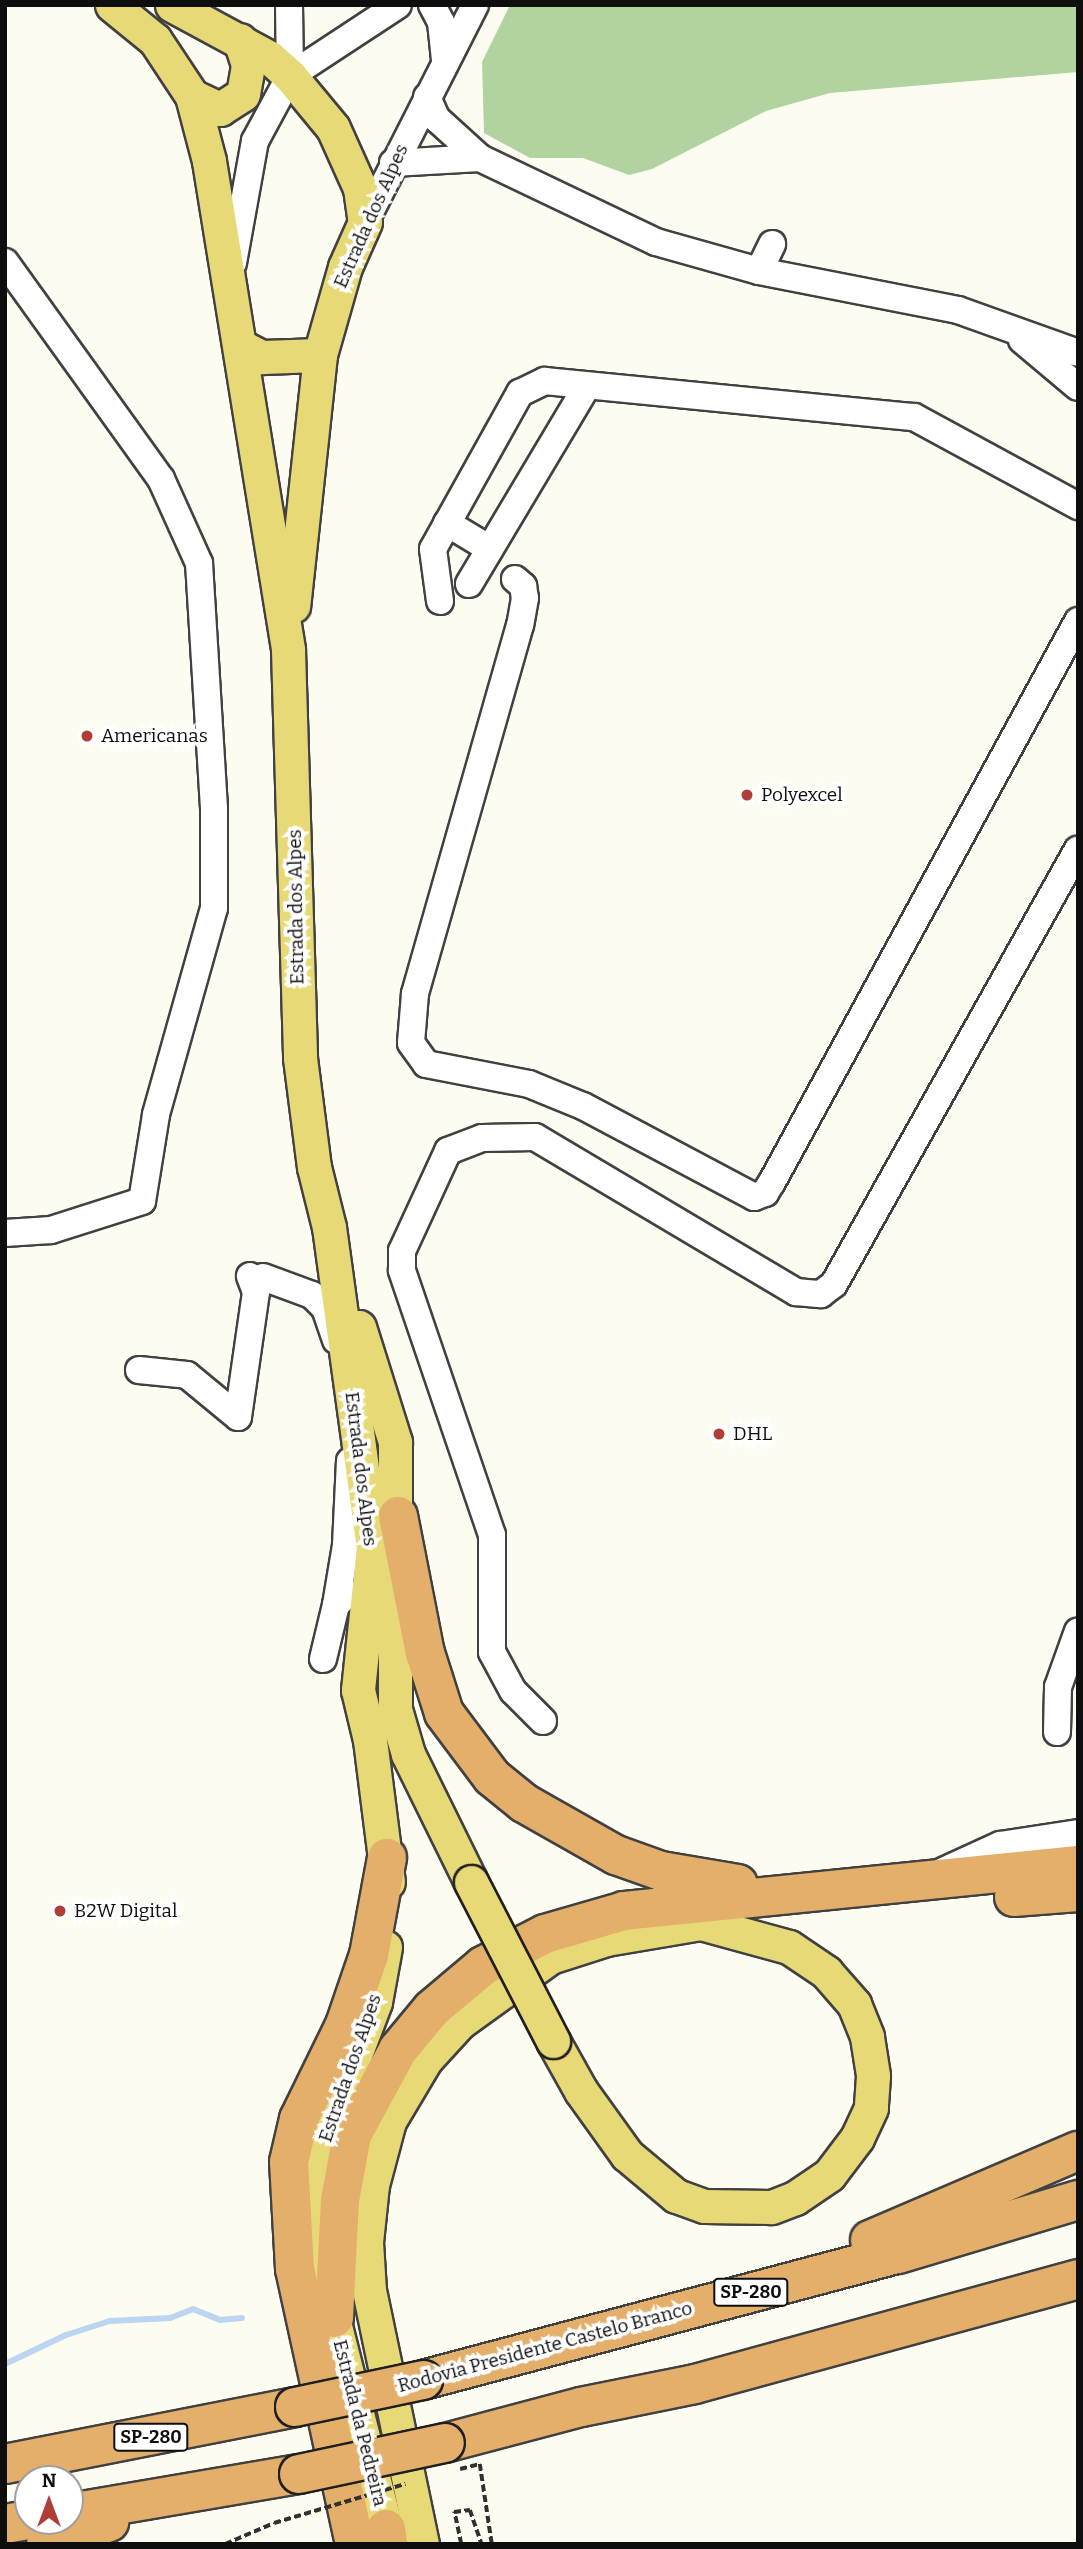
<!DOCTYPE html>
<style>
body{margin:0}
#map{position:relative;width:1083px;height:2549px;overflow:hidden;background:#fdfcf1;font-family:Bitter,serif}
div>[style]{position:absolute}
.forest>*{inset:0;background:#b1d3a0}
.stream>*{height:6px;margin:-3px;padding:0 3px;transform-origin:3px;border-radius:3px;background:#bcd6ef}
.path>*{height:3.5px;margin-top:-1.75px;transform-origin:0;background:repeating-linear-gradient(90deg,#303030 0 7px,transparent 0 10.5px)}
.roads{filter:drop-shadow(2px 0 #414141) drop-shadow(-2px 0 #414141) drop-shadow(0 2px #414141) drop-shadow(0 -2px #414141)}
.minor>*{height:26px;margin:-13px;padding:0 13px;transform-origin:13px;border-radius:13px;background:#fff}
.major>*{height:33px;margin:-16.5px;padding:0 16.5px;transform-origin:16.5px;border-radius:16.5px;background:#e8d977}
.highway>*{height:38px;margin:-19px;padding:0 19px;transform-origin:19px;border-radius:19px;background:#e3af6a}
.path-bridge>*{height:3.5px;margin-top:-1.75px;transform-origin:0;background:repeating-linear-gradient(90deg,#303030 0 7px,transparent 0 10.5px)}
.bridges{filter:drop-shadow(2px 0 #1f1f1f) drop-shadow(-2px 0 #1f1f1f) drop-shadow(0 2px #1f1f1f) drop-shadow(0 -2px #1f1f1f)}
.major-bridge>*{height:33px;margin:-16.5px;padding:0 16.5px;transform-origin:16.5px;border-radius:16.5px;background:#e8d977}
.highway-bridge>*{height:38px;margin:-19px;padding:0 19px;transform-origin:19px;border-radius:19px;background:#e3af6a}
.dots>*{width:19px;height:19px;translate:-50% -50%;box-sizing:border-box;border:4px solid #fff;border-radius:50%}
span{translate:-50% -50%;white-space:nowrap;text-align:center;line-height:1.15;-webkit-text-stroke:7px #fff;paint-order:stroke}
.shield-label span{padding:2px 5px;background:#fff;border:2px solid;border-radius:5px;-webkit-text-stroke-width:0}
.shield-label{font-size:18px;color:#0e0e0e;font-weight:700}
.street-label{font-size:19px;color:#0e0e0e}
.poi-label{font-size:19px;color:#0e0e0e}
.left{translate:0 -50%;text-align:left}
.frame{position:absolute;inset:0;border:7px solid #0e0e0e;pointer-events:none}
.north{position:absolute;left:14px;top:2465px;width:70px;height:70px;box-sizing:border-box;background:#fff;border:2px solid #9f9f9f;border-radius:50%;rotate:0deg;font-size:19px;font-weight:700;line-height:28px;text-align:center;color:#0e0e0e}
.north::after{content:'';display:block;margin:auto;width:24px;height:32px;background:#ae3e37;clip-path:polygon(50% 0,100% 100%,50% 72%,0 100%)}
</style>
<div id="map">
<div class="forest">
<i style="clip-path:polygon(510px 5px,1078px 5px,1078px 72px,830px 93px,766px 111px,652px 169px,629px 175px,583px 158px,530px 158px,484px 133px,482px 62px)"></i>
</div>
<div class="stream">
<i style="left:5px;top:2364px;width:68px;rotate:-25.4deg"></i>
<i style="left:66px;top:2335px;width:46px;rotate:-17.7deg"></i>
<i style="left:110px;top:2321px;width:60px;rotate:-2.9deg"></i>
<i style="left:170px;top:2318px;width:25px;rotate:-21deg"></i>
<i style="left:193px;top:2309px;width:29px;rotate:22deg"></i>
<i style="left:220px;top:2320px;width:22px;rotate:-5deg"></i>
</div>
<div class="path">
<i style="left:461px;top:2544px;width:33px;rotate:-102deg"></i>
<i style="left:454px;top:2512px;width:16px;rotate:-7deg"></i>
<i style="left:470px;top:2510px;width:36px;rotate:71deg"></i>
</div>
<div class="roads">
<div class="minor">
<i style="left:432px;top:5px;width:19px;rotate:62deg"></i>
<i style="left:441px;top:22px;width:39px;rotate:84deg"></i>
<i style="left:290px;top:76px;width:129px;rotate:-33.3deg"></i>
<i style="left:427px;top:97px;width:24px;rotate:66deg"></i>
<i style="left:437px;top:119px;width:58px;rotate:42.2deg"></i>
<i style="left:480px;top:158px;width:195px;rotate:25.5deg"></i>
<i style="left:656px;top:242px;width:107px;rotate:15.7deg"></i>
<i style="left:759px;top:271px;width:203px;rotate:11.1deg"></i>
<i style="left:958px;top:310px;width:127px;rotate:19.7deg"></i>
<i style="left:393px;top:163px;width:87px;rotate:-3.3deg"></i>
<i style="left:365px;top:222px;width:243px;rotate:-63.1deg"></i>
<i style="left:5px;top:262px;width:267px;rotate:54.3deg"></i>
<i style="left:161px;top:479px;width:92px;rotate:65.7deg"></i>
<i style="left:199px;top:563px;width:246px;rotate:86.5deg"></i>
<i style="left:214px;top:809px;width:99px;rotate:90deg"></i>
<i style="left:214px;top:908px;width:215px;rotate:105.7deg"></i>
<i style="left:156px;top:1115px;width:87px;rotate:99.2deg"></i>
<i style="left:142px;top:1201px;width:96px;rotate:162.3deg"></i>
<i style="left:51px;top:1230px;width:46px;rotate:176.3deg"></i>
<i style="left:233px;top:263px;width:124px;rotate:-79.8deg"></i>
<i style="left:255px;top:141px;width:74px;rotate:-61.7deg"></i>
<i style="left:290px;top:76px;width:71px;rotate:-90.8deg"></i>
<i style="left:759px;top:271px;width:30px;rotate:-64deg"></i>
<i style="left:1022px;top:340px;width:73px;rotate:40deg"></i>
<i style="left:447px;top:523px;width:50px;rotate:31.2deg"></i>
<i style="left:515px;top:579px;width:11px;rotate:41deg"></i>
<i style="left:523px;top:586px;width:12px;rotate:81deg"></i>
<i style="left:525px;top:598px;width:27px;rotate:100deg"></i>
<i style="left:520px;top:625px;width:384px;rotate:105.9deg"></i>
<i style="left:415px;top:994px;width:49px;rotate:94.7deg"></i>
<i style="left:411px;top:1043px;width:26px;rotate:54deg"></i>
<i style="left:426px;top:1064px;width:105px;rotate:11deg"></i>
<i style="left:529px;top:1084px;width:58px;rotate:22.2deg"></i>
<i style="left:583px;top:1106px;width:194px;rotate:28deg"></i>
<i style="left:754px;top:1197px;width:12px;rotate:-20deg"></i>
<i style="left:765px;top:1193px;width:13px;rotate:-58deg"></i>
<i style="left:772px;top:1182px;width:639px;rotate:-61.39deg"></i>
<i style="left:469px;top:584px;width:228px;rotate:-59.2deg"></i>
<i style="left:440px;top:601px;width:52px;rotate:-97.7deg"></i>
<i style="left:433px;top:549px;width:179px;rotate:-60.9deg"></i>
<i style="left:520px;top:393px;width:28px;rotate:-26deg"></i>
<i style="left:545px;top:381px;width:371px;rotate:5.6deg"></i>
<i style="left:914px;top:417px;width:187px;rotate:28.5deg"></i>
<i style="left:263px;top:1277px;width:52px;rotate:20.2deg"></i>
<i style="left:312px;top:1295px;width:18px;rotate:45deg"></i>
<i style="left:325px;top:1308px;width:34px;rotate:71deg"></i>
<i style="left:139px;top:1370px;width:48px;rotate:5.9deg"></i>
<i style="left:187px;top:1375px;width:66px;rotate:39.5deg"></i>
<i style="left:238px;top:1417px;width:126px;rotate:-81.8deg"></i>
<i style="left:256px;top:1292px;width:17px;rotate:-111deg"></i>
<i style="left:336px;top:1605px;width:61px;rotate:-80.5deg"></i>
<i style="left:346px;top:1545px;width:84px;rotate:-87.3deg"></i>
<i style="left:323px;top:1659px;width:56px;rotate:-76.5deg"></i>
<i style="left:336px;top:1605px;width:16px;rotate:-45deg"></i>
<i style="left:543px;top:1721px;width:42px;rotate:-135deg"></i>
<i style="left:513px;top:1691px;width:44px;rotate:-118.3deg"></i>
<i style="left:492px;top:1652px;width:117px;rotate:-90deg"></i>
<i style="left:492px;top:1535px;width:280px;rotate:-108.8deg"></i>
<i style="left:402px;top:1270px;width:19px;rotate:-90deg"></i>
<i style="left:402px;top:1251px;width:110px;rotate:-65.3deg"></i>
<i style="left:448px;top:1151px;width:36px;rotate:-21deg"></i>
<i style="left:482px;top:1138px;width:53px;rotate:-1.1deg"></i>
<i style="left:535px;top:1137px;width:304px;rotate:30.7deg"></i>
<i style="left:796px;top:1292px;width:25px;rotate:5deg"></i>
<i style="left:821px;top:1294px;width:16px;rotate:-38deg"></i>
<i style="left:834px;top:1284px;width:498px;rotate:-60.7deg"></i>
<i style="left:1057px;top:1732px;width:45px;rotate:-88.7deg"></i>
<i style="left:1058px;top:1687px;width:59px;rotate:-70.3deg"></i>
<i style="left:943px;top:1871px;width:63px;rotate:-24.5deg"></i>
<i style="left:1000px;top:1845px;width:79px;rotate:-8.7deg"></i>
</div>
<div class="major">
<i style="left:112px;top:5px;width:55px;rotate:39.1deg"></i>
<i style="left:155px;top:40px;width:67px;rotate:56.5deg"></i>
<i style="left:192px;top:96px;width:67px;rotate:75.3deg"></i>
<i style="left:209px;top:161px;width:495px;rotate:80.8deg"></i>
<i style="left:288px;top:650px;width:408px;rotate:88.3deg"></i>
<i style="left:300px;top:1058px;width:110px;rotate:82.7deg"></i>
<i style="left:314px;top:1167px;width:62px;rotate:76deg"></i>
<i style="left:329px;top:1227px;width:323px;rotate:82.2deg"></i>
<i style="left:373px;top:1547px;width:144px;rotate:96deg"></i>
<i style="left:358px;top:1690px;width:51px;rotate:76.5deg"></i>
<i style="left:370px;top:1740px;width:143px;rotate:82.8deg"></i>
<i style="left:172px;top:5px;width:111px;rotate:28.4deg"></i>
<i style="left:270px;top:58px;width:27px;rotate:42deg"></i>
<i style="left:290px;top:76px;width:67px;rotate:50.4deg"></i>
<i style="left:333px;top:128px;width:66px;rotate:65.8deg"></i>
<i style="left:360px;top:188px;width:34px;rotate:82deg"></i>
<i style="left:365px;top:222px;width:49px;rotate:114deg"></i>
<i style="left:345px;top:267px;width:91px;rotate:105.9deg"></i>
<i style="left:320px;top:355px;width:252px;rotate:96.1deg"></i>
<i style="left:192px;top:96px;width:31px;rotate:25deg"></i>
<i style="left:220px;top:109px;width:27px;rotate:-33deg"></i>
<i style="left:243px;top:94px;width:29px;rotate:-80deg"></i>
<i style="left:248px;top:65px;width:26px;rotate:-108deg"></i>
<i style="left:240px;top:346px;width:25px;rotate:27deg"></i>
<i style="left:262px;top:357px;width:58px;rotate:-2deg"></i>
<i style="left:359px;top:1327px;width:121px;rotate:72.6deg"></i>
<i style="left:395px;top:1442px;width:267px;rotate:90deg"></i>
<i style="left:395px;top:1709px;width:47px;rotate:73.9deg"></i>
<i style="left:408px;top:1754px;width:143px;rotate:63.8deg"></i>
<i style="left:385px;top:1947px;width:56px;rotate:100.3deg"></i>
<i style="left:375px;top:2002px;width:136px;rotate:110.7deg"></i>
<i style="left:327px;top:2129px;width:40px;rotate:103deg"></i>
<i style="left:318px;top:2168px;width:49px;rotate:94.7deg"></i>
<i style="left:314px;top:2217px;width:49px;rotate:83deg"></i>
<i style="left:320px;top:2266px;width:287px;rotate:75.9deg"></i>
<i style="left:422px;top:2544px;width:259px;rotate:-101.8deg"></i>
<i style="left:369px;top:2290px;width:48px;rotate:-93.6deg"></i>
<i style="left:366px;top:2242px;width:57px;rotate:-84deg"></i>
<i style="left:372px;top:2185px;width:66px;rotate:-75.1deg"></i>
<i style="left:389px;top:2121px;width:72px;rotate:-59.2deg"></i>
<i style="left:426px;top:2059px;width:50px;rotate:-47.4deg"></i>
<i style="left:460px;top:2022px;width:111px;rotate:-35.8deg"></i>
<i style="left:550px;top:1957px;width:59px;rotate:-17.8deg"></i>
<i style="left:606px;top:1939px;width:96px;rotate:-9.6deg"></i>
<i style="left:701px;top:1923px;width:91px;rotate:15.3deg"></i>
<i style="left:789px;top:1947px;width:45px;rotate:34deg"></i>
<i style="left:826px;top:1972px;width:43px;rotate:48.8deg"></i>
<i style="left:854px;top:2004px;width:35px;rotate:68deg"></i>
<i style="left:867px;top:2037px;width:39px;rotate:81deg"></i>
<i style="left:873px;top:2076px;width:32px;rotate:94deg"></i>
<i style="left:871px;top:2108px;width:33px;rotate:115deg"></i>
<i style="left:857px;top:2138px;width:46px;rotate:127.1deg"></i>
<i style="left:829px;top:2175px;width:41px;rotate:145.9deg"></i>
<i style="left:795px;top:2198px;width:26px;rotate:159deg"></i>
<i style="left:771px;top:2207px;width:67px;rotate:-179.1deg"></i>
<i style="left:704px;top:2206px;width:30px;rotate:-160deg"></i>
<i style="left:676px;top:2196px;width:64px;rotate:-140.1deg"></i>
<i style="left:627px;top:2155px;width:79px;rotate:-125.7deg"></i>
<i style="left:581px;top:2091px;width:57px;rotate:-119.2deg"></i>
</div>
<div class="highway">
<i style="left:398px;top:1516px;width:140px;rotate:78.9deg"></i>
<i style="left:425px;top:1653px;width:63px;rotate:72.4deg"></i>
<i style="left:444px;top:1713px;width:80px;rotate:53.1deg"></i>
<i style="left:492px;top:1777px;width:41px;rotate:39.1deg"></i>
<i style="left:524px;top:1803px;width:106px;rotate:29.5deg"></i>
<i style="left:616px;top:1855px;width:48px;rotate:19.6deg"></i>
<i style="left:661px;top:1871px;width:78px;rotate:9.6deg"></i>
<i style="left:1014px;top:1897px;width:64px;rotate:-4.5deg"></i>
<i style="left:870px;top:2240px;width:226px;rotate:-23.2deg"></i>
<i style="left:334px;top:2318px;width:118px;rotate:-87.1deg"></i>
<i style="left:340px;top:2200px;width:66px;rotate:-79.5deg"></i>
<i style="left:352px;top:2135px;width:97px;rotate:-61.6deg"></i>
<i style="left:398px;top:2050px;width:53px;rotate:-50.3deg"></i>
<i style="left:432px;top:2009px;width:67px;rotate:-40.1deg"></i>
<i style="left:483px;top:1966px;width:70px;rotate:-27.3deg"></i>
<i style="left:545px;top:1934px;width:82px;rotate:-16.2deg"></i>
<i style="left:624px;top:1911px;width:456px;rotate:-5.8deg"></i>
<i style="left:423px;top:2380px;width:491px;rotate:-14.9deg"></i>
<i style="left:898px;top:2254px;width:188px;rotate:-16.7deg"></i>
<i style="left:445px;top:2443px;width:141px;rotate:-14.8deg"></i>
<i style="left:581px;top:2407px;width:116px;rotate:-11.4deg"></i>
<i style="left:695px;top:2384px;width:397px;rotate:-15.3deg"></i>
<i style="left:5px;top:2464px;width:296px;rotate:-11.1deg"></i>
<i style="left:70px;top:2513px;width:232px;rotate:-9.7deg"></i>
<i style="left:5px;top:2524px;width:23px;rotate:-10deg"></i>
<i style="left:386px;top:2529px;width:15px;rotate:82deg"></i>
<i style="left:46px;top:2544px;width:67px;rotate:-19.2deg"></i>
<i style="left:355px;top:2544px;width:281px;rotate:-102.3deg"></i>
<i style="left:295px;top:2269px;width:107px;rotate:-93.2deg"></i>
<i style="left:289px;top:2162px;width:44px;rotate:-76.9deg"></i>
<i style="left:299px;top:2119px;width:105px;rotate:-63.9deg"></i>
<i style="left:345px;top:2025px;width:74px;rotate:-71.1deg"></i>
<i style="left:369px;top:1955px;width:99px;rotate:-79.5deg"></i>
</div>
</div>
<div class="path-bridge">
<i style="left:460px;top:2469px;width:21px;rotate:-14deg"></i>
<i style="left:480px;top:2464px;width:81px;rotate:81.5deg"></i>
<i style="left:225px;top:2544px;width:53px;rotate:-23.2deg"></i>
<i style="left:274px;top:2523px;width:137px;rotate:-16.6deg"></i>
</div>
<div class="bridges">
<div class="major-bridge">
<i style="left:471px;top:1882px;width:179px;rotate:62.7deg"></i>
</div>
<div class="highway-bridge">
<i style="left:295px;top:2407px;width:131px;rotate:-11.9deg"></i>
<i style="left:299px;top:2474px;width:149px;rotate:-12deg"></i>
</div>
</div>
<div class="dots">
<i style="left:87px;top:736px;background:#ae3e37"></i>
<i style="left:747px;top:795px;background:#ae3e37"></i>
<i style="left:719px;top:1434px;background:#ae3e37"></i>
<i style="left:60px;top:1911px;background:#ae3e37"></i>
</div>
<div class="shield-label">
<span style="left:751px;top:2292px">SP-280</span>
<span style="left:151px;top:2437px">SP-280</span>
</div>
<div class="street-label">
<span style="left:371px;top:216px;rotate:-66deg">Estrada dos Alpes</span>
<span style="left:296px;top:907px;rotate:-91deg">Estrada dos Alpes</span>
<span style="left:361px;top:1469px;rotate:83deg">Estrada dos Alpes</span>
<span style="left:350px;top:2068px;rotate:-71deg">Estrada dos Alpes</span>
<span style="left:545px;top:2347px;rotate:-15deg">Rodovia Presidente Castelo Branco</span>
<span style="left:360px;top:2423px;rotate:76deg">Estrada da Pedreira</span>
</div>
<div class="poi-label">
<span class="left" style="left:101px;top:736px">Americanas</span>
<span class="left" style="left:761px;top:795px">Polyexcel</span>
<span class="left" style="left:733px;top:1434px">DHL</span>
<span class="left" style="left:74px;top:1911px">B2W Digital</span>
</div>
<div class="frame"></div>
<div class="north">N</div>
</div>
